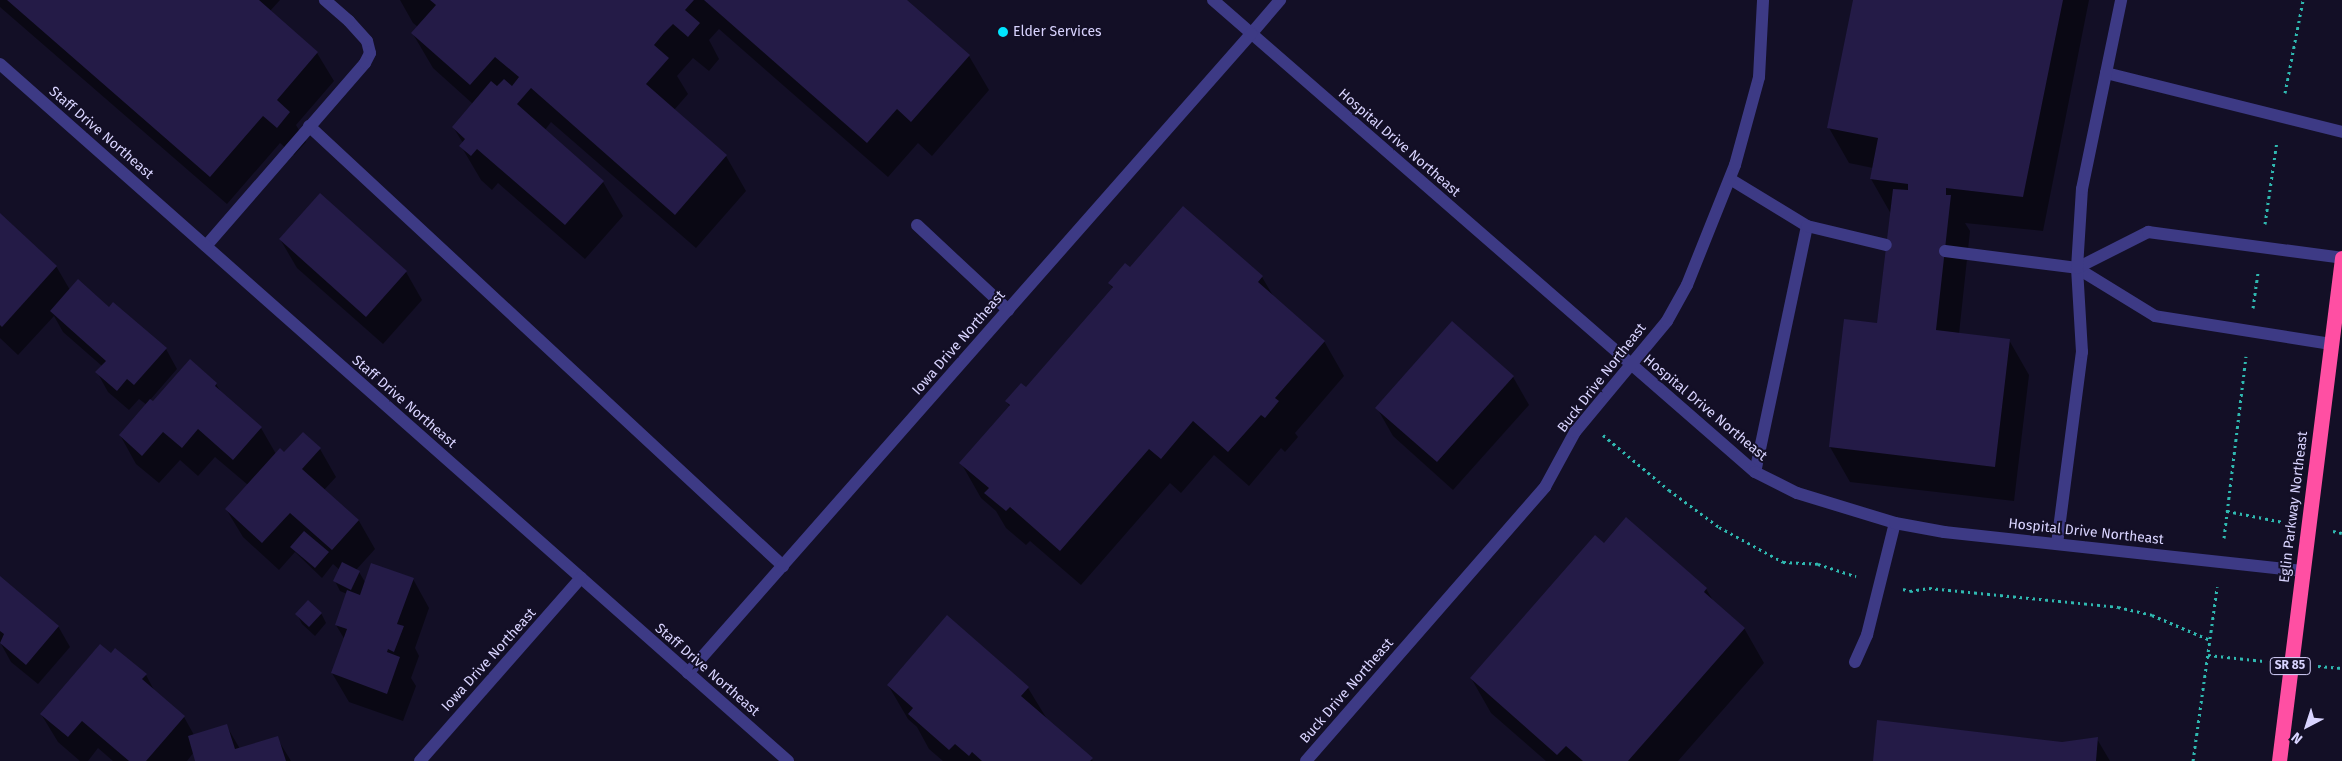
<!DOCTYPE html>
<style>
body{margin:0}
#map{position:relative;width:2342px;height:761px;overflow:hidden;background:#130f26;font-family:"Fira Sans",sans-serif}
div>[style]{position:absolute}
.shadow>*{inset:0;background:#0007}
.building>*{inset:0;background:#241b47}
.path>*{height:3px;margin-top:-1.5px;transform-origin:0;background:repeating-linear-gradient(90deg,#2fb8b0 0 2.5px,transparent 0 6.5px)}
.lane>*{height:12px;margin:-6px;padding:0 6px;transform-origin:6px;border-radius:6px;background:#3d3a85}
.street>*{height:12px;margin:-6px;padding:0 6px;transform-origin:6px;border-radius:6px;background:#3d3a85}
.highway>*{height:15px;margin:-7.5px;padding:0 7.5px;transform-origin:7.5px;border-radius:7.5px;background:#ff4fa3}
.dots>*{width:14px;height:14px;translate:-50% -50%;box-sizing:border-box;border:2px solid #130f26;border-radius:50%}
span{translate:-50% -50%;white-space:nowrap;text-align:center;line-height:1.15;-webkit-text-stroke:4px #130f26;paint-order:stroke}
.shield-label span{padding:1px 4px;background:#130f26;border:1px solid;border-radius:4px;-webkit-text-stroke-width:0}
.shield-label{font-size:12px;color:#d9d4ff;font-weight:700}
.poi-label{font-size:14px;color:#d9d4ff}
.left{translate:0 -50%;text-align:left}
.street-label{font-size:14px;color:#d9d4ff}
.north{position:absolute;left:2282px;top:701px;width:50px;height:50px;-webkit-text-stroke:4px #130f26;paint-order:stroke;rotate:220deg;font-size:14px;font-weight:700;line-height:20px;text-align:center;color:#d9d4ff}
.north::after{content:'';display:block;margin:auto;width:18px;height:22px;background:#d9d4ff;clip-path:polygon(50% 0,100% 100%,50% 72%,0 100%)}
</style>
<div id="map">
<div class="shadow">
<i style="clip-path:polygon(0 0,280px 0,270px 11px,317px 53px,334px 81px,296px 125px,306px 142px,294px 155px,280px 143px,227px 204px,0 7px)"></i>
<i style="clip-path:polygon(400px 0,906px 0,969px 56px,989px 90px,932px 156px,918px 143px,888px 177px,719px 29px,709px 40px,719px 59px,709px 71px,693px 58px,684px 68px,677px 76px,688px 94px,674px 110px,726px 156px,746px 191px,696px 248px,551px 122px,545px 130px,603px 182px,623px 216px,585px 259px,498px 183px,492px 190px,481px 180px,461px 146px,463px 143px,453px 127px,473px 104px,433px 68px,413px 34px,418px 27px,413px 23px)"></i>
<i style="clip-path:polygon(1855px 0,2089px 0,2043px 231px,1965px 223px,1970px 231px,1959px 334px,2009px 340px,2029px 375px,2014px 501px,1850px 482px,1830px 447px,1878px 324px,1891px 214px,1871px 179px,1873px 168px,1849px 163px,1829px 128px)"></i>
<i style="clip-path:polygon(0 215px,56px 266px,70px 290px,109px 308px,166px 349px,177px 369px,150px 400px,153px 403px,190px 361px,216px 384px,222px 394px,261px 428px,276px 454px,320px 449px,336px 477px,324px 490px,359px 521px,375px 549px,356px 570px,359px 572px,365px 582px,413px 579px,429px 608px,415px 648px,419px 656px,411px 678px,416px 686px,403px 721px,349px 702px,332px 673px,345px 640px,336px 625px,347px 594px,340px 591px,335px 581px,340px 570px,333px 564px,322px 578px,295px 552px,279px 570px,243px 537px,226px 509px,248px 485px,215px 457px,198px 476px,180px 460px,159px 483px,136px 464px,120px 435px,147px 405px,139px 399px,129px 410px,108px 392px,97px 372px,102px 366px,63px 332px,54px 316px,18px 355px,0 338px)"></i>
<i style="clip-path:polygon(280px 239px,406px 272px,422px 300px,383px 344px,297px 268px)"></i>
<i style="clip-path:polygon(1130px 269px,1262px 277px,1275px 299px,1324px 341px,1344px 376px,1295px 433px,1298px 437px,1285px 452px,1281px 448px,1249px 486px,1214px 455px,1181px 493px,1170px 483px,1081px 585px,1030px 541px,1026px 545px,1006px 528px,996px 511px,981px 498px,961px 463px,1010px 407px,1006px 401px,1026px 389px,1113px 289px,1109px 283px)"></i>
<i style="clip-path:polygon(1513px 377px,1529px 405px,1453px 490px,1393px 436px,1377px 408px)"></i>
<i style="clip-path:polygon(1604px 544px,1706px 589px,1714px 602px,1744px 628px,1764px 663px,1678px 761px,1546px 761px,1491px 713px,1471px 678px)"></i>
<i style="clip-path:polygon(0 579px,58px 626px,70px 647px,38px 684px,11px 662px,0 642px)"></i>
<i style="clip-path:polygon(321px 613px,326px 623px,315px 636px,302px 624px,297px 614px)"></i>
<i style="clip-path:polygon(111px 655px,146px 675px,156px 694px,184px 717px,194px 735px,226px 725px,240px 749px,277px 738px,291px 761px,197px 761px,194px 752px,187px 761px,113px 761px,98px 748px,88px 761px,80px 761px,58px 742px,41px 714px)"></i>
<i style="clip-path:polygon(888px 685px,1028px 688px,1047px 719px,1093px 761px,943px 761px,929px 749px,917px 727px,908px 719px)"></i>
<i style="clip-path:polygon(2097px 739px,2110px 761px,1874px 761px,2062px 744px)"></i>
</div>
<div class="building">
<i style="clip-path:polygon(7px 0,259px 0,318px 52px,277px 100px,290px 112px,277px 128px,263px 116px,210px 177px)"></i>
<i style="clip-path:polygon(430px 0,694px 0,685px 10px,700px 23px,688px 37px,673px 24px,664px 33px,654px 45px,669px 58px,646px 84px,727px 155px,675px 215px,531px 88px,517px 104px,604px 181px,565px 225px,477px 149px,471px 156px,459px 146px,465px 139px,452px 127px,491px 81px,497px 86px,504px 79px,512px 86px,519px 77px,495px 57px,470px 85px,411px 33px,436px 5px)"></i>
<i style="clip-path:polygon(704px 0,907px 0,970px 55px,911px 122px,897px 109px,867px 143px)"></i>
<i style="clip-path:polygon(1853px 0,2063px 0,2023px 197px,1946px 188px,1946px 195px,1951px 195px,1936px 330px,2010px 339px,1995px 467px,1829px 447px,1844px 319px,1877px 323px,1893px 189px,1908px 190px,1908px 184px,1870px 179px,1878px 138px,1827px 128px)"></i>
<i style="clip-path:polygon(320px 193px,407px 271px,366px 317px,279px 239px)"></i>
<i style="clip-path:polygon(1183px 206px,1263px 276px,1258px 282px,1325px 341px,1275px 398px,1279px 401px,1265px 418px,1261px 415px,1228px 452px,1193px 421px,1161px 459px,1149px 449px,1060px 551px,1010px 507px,1006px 511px,984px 493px,989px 488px,959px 463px,1010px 405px,1005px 401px,1021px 383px,1026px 387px,1113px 287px,1108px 283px,1125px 263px,1130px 267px)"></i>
<i style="clip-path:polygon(0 213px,57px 266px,2px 327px,0 325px)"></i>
<i style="clip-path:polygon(78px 279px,109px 307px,113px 302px,167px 348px,134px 385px,127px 379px,117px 391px,95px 372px,106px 361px,50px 311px)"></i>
<i style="clip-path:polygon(1452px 321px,1514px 376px,1437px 462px,1375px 408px)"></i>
<i style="clip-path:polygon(190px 359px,217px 383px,215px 386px,262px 427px,233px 460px,198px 429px,182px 448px,163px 432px,142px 456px,119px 435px,150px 399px,153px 401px)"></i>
<i style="clip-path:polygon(303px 432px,321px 448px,302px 469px,359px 520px,332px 550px,290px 513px,262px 543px,225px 509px,280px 448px,284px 452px)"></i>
<i style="clip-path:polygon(1626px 517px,1707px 588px,1704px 592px,1745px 628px,1628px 761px,1583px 761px,1566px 746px,1557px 755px,1470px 678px,1595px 535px,1604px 543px)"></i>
<i style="clip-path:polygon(304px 531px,329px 552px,315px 568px,290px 547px)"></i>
<i style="clip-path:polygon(342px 562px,360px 571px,351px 590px,333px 581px)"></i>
<i style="clip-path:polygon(371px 563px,414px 578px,397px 624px,404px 626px,394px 652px,388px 649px,387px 652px,400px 657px,387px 694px,331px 673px,347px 629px,335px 625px,347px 590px,360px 595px)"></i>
<i style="clip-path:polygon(0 576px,59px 626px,26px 665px,0 643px,4px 634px,0 631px)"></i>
<i style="clip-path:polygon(308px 600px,322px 613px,309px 627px,295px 614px)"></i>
<i style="clip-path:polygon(947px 615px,1029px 687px,1021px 696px,1093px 758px,1090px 761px,982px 761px,972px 752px,969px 756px,955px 744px,949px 750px,908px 714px,913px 708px,887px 685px)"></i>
<i style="clip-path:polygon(100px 644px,111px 653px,115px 648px,147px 674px,142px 679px,185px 716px,146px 761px,129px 761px,82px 721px,68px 737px,40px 714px)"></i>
<i style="clip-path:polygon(1877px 720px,2062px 742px,2098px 737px,2096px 761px,1873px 761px)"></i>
<i style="clip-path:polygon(227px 724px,235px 749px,278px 736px,286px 761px,195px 761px,188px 736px)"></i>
</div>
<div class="path">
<i style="left:2285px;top:93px;width:95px;rotate:-79deg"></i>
<i style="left:2265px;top:224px;width:84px;rotate:-81.8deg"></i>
<i style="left:2253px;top:308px;width:36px;rotate:-82deg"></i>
<i style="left:1603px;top:435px;width:86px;rotate:39.8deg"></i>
<i style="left:1669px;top:490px;width:62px;rotate:36.5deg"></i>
<i style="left:1719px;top:527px;width:73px;rotate:28.7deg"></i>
<i style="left:1783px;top:562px;width:35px;rotate:3deg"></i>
<i style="left:1818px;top:564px;width:40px;rotate:18deg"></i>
<i style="left:2227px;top:511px;width:57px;rotate:11.1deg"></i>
<i style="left:2333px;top:531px;width:9px;rotate:13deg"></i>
<i style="left:2224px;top:538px;width:183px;rotate:-83.1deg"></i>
<i style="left:1903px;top:589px;width:7px;rotate:16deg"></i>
<i style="left:1910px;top:591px;width:19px;rotate:-9deg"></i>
<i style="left:1929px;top:588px;width:190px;rotate:5.7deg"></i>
<i style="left:2118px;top:607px;width:35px;rotate:13deg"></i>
<i style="left:2152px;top:615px;width:63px;rotate:23.3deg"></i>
<i style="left:2208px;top:655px;width:56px;rotate:6.1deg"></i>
<i style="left:2318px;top:666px;width:24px;rotate:5deg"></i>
<i style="left:2193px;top:761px;width:176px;rotate:-82.1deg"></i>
</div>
<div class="lane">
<i style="left:1251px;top:34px;width:45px;rotate:-49.5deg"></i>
<i style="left:2106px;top:73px;width:243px;rotate:14deg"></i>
<i style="left:309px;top:126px;width:647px;rotate:42.87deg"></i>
<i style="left:1730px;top:179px;width:90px;rotate:31.4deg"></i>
<i style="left:1807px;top:226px;width:251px;rotate:101.9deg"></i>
<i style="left:917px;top:225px;width:125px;rotate:43deg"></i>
<i style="left:1807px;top:226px;width:81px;rotate:13.5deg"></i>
<i style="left:206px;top:246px;width:242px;rotate:-49deg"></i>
<i style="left:365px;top:63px;width:11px;rotate:-63deg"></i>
<i style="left:370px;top:53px;width:12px;rotate:-104deg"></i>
<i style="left:367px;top:41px;width:27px;rotate:-132deg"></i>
<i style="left:349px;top:21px;width:32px;rotate:-139deg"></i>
<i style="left:1945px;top:251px;width:133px;rotate:7.3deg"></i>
<i style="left:2331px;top:344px;width:178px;rotate:-171deg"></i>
<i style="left:2155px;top:316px;width:92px;rotate:-148.4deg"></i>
<i style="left:2077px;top:268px;width:80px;rotate:-26.9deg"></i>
<i style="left:2148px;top:232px;width:196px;rotate:7.6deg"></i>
<i style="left:2057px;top:544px;width:194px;rotate:-82.6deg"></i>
<i style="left:2082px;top:352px;width:84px;rotate:-93.4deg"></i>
<i style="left:2077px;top:268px;width:79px;rotate:-86.4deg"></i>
<i style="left:2082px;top:189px;width:193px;rotate:-78.3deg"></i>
<i style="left:1855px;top:662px;width:30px;rotate:-66deg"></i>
<i style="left:1867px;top:635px;width:115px;rotate:-76deg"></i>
</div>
<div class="street">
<i style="left:1213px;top:0;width:719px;rotate:41.05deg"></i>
<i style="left:1755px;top:472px;width:47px;rotate:26.6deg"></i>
<i style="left:1797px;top:493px;width:102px;rotate:17deg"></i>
<i style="left:1895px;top:523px;width:50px;rotate:10.4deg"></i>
<i style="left:1944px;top:532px;width:360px;rotate:6.2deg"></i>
<i style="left:0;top:64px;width:1052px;rotate:41.49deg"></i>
<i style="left:688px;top:673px;width:852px;rotate:-48.62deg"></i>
<i style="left:420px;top:761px;width:244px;rotate:-48.7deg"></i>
<i style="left:1306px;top:761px;width:364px;rotate:-48.9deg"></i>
<i style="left:1545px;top:487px;width:63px;rotate:-61.4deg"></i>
<i style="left:1575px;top:432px;width:144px;rotate:-50.3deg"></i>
<i style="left:1667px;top:321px;width:41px;rotate:-60.9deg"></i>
<i style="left:1687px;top:285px;width:129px;rotate:-68.2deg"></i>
<i style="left:1735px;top:165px;width:91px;rotate:-74.7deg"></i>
<i style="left:1759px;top:77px;width:77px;rotate:-87deg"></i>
</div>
<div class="highway">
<i style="left:2279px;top:761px;width:507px;rotate:-82.86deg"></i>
</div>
<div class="dots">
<i style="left:1003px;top:32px;background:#00e5ff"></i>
</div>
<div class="shield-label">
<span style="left:2290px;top:666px">SR 85</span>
</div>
<div class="poi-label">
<span class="left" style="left:1013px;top:32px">Elder Services</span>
</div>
<div class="street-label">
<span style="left:101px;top:133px;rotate:41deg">Staff Drive Northeast</span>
<span style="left:1399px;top:143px;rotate:41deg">Hospital Drive Northeast</span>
<span style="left:959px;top:343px;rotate:-49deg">Iowa Drive Northeast</span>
<span style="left:1602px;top:378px;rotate:-52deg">Buck Drive Northeast</span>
<span style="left:404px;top:402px;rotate:41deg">Staff Drive Northeast</span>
<span style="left:1705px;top:408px;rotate:40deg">Hospital Drive Northeast</span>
<span style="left:2294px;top:507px;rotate:-83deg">Eglin Parkway Northeast</span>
<span style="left:2086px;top:532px;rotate:6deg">Hospital Drive Northeast</span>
<span style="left:489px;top:660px;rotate:-48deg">Iowa Drive Northeast</span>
<span style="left:707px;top:670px;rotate:41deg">Staff Drive Northeast</span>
<span style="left:1347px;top:691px;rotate:-49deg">Buck Drive Northeast</span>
</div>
<div class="north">N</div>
</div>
